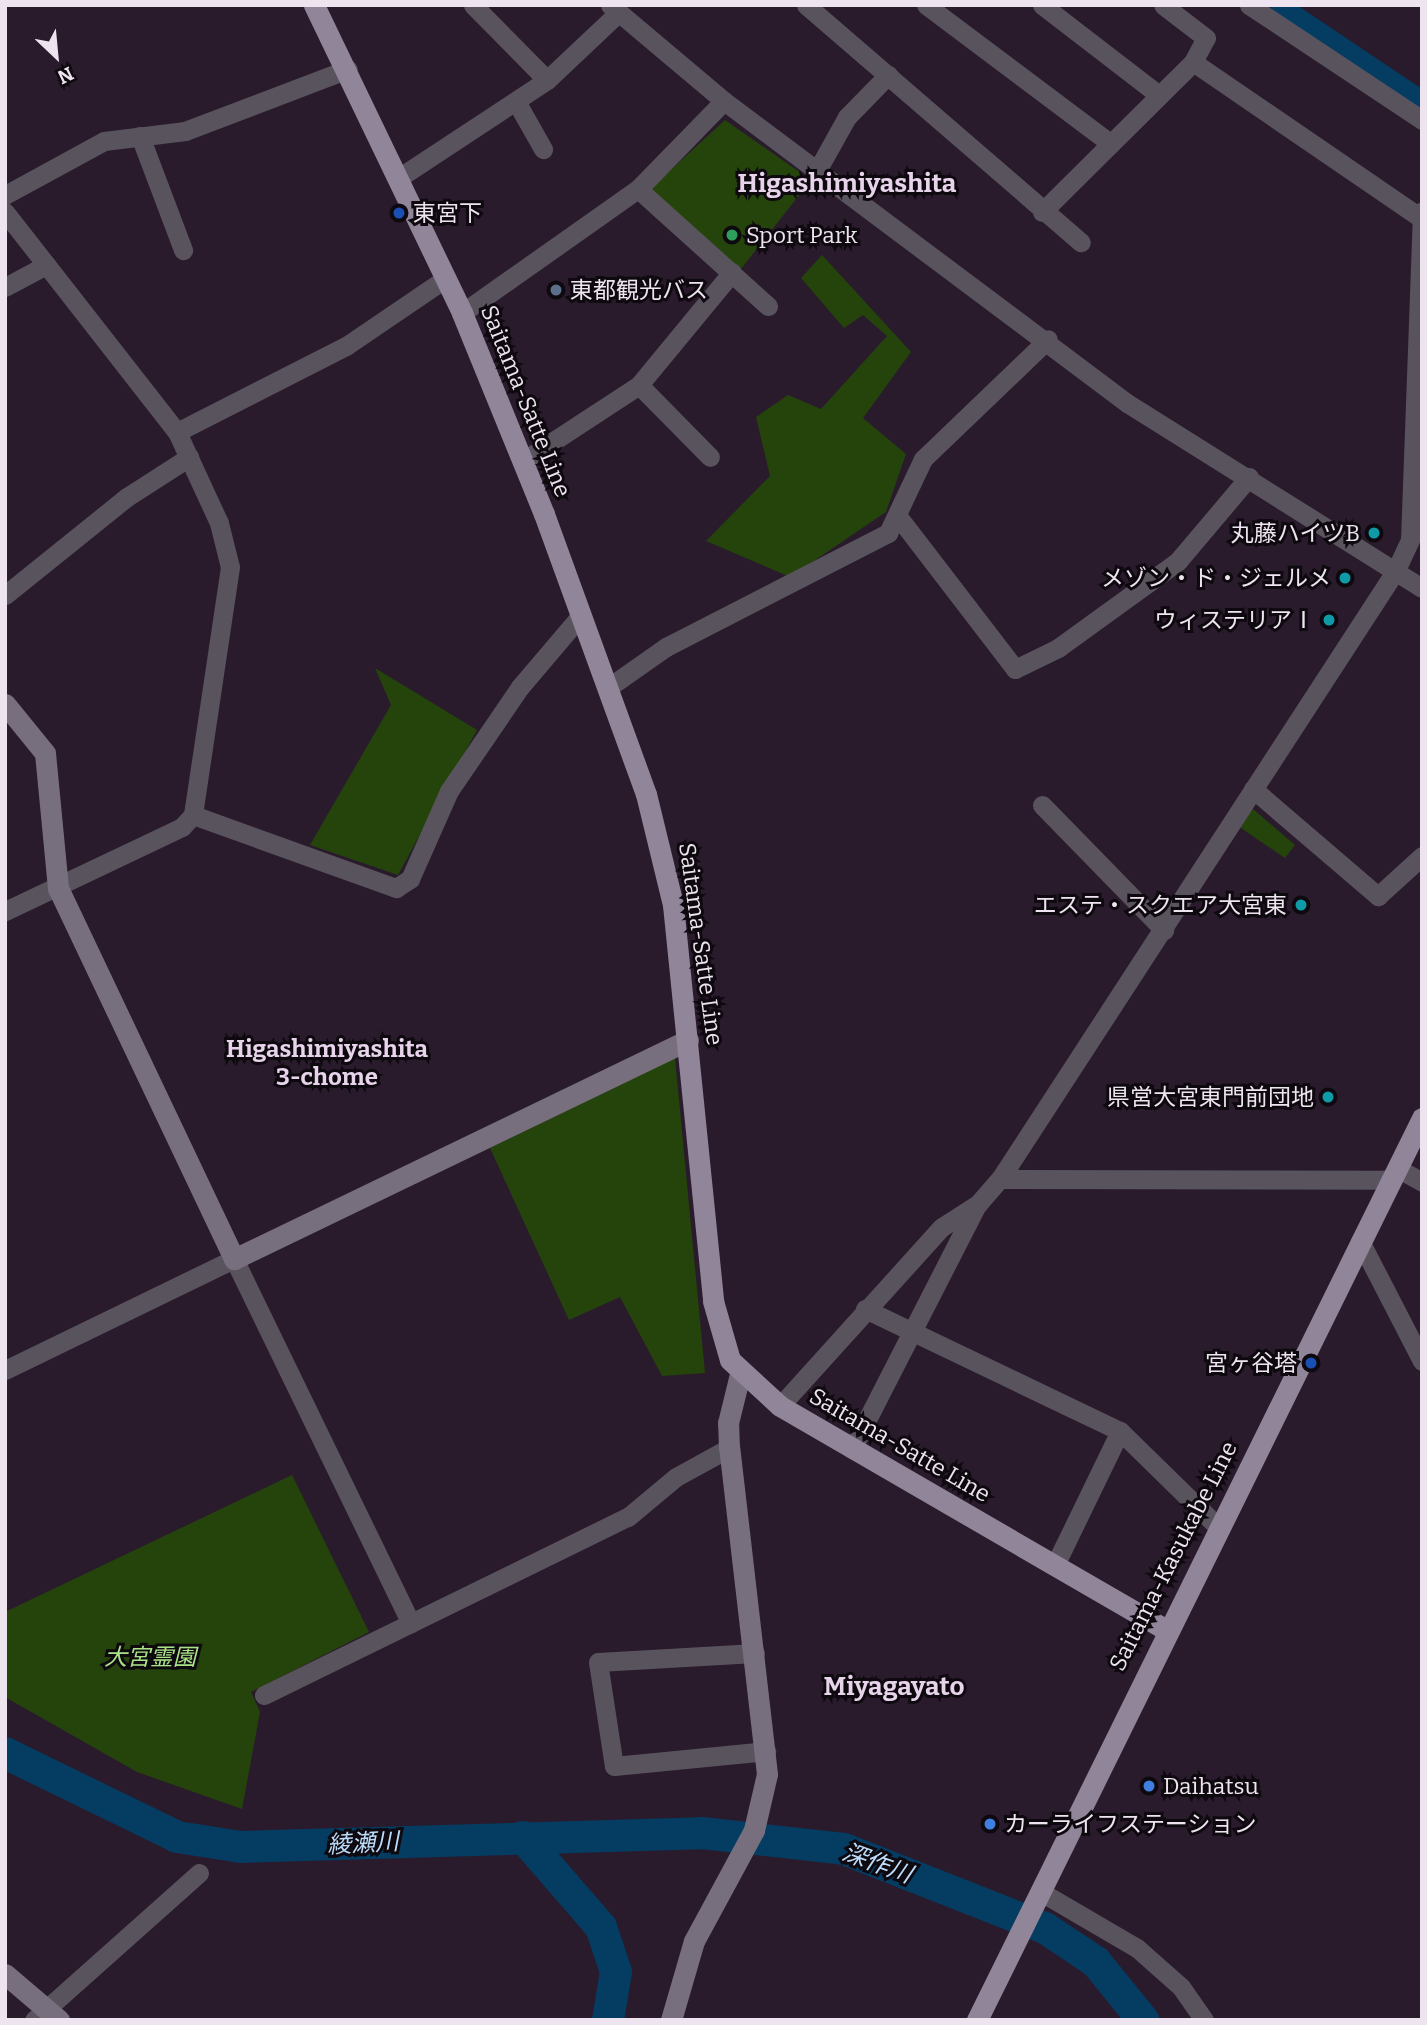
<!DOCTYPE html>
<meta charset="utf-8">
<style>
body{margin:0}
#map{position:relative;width:1427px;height:2025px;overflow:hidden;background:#291b2c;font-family:Bitter,"Noto Sans JP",serif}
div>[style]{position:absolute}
.green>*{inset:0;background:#25440c}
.canal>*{height:19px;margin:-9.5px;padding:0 9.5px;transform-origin:9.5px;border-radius:9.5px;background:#053c62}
.river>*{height:32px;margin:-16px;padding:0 16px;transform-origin:16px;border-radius:16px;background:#053c62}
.street>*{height:19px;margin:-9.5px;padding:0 9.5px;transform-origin:9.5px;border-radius:9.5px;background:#59535d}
.secondary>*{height:21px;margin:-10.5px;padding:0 10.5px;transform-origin:10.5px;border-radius:10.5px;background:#786f7e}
.primary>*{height:21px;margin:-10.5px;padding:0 10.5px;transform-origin:10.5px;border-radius:10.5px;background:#918599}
.dots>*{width:19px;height:19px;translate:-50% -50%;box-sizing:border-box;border:4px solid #0e080f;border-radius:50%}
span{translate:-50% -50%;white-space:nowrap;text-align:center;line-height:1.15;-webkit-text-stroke:6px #0e080f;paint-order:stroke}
.poi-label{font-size:23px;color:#ede4ef}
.left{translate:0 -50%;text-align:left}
.right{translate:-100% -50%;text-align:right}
.street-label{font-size:23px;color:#ede4ef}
.park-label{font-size:23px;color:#aae387;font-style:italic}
.neighbourhood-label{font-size:24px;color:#e7d4eb;font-weight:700}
.water-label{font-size:24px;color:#bcddfa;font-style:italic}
.quarter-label{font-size:26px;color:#e7d4eb;font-weight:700}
.frame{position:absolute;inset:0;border:7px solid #ede4ef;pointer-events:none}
.north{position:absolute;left:21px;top:21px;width:70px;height:70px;-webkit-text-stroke:5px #0e080f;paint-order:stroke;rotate:154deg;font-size:19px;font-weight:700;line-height:28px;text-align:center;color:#ede4ef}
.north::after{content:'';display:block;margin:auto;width:24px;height:32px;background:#ede4ef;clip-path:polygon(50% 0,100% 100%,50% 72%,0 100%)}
</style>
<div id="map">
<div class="green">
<i style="clip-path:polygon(725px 120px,811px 180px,737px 274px,652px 195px,652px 187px)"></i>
<i style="clip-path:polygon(822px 255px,911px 352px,863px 418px,906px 454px,886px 512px,790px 577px,706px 541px,770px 476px,756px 417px,788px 395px,821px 409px,887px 336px,863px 315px,844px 328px,801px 278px)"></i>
<i style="clip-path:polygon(375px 668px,477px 730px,398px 875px,310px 845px,391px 705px)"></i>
<i style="clip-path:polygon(1253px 809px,1295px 845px,1285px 858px,1238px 826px)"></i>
<i style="clip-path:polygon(675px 1058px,705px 1373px,662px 1376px,620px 1297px,569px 1320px,490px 1148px)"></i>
<i style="clip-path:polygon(292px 1475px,369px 1632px,251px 1692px,260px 1712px,242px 1809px,137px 1772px,5px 1697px,5px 1612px)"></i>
</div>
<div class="canal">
<i style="left:1280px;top:5px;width:171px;rotate:33.8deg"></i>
</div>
<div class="river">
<i style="left:5px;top:1753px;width:191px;rotate:26deg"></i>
<i style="left:177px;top:1837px;width:65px;rotate:8.9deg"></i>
<i style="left:241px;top:1847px;width:461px;rotate:-1.7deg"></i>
<i style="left:702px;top:1833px;width:143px;rotate:6.4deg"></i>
<i style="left:844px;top:1849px;width:216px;rotate:21.5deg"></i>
<i style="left:1045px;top:1928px;width:61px;rotate:33.7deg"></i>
<i style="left:1096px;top:1962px;width:75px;rotate:51deg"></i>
<i style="left:523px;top:1837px;width:119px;rotate:49.1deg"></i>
<i style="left:601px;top:1927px;width:47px;rotate:71.6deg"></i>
<i style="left:616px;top:1972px;width:49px;rotate:99.5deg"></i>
</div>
<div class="street">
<i style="left:473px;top:5px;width:105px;rotate:45.4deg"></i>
<i style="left:610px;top:5px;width:149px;rotate:40.1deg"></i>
<i style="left:724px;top:101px;width:504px;rotate:36.85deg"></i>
<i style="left:1127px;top:403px;width:348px;rotate:32.1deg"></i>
<i style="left:806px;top:5px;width:363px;rotate:40.8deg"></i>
<i style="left:926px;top:5px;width:231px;rotate:36.9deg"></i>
<i style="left:1042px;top:5px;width:148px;rotate:37.6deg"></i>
<i style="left:1249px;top:5px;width:208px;rotate:33.6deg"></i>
<i style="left:1193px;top:62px;width:276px;rotate:34.4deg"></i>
<i style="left:517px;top:103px;width:53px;rotate:60.5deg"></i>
<i style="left:140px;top:136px;width:122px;rotate:69.3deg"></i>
<i style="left:818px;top:169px;width:60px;rotate:-60.9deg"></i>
<i style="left:847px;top:117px;width:59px;rotate:-45.7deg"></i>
<i style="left:400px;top:177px;width:176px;rotate:-33.4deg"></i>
<i style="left:547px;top:80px;width:96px;rotate:-43.3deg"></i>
<i style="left:638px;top:189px;width:175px;rotate:42deg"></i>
<i style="left:5px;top:195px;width:113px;rotate:-28.6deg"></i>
<i style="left:104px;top:141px;width:82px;rotate:-7deg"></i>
<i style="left:185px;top:131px;width:174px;rotate:-20.8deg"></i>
<i style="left:5px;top:212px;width:279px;rotate:52deg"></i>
<i style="left:177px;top:432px;width:100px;rotate:65.2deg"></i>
<i style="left:219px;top:523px;width:45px;rotate:76deg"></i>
<i style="left:230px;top:567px;width:251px;rotate:98.5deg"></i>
<i style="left:193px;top:815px;width:16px;rotate:133deg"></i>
<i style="left:182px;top:827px;width:196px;rotate:154.6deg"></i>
<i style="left:1042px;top:212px;width:213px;rotate:-44.8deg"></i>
<i style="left:1193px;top:62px;width:27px;rotate:-62deg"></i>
<i style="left:1206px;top:38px;width:54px;rotate:-142.5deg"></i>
<i style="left:5px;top:287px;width:47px;rotate:-28.2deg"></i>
<i style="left:462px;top:313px;width:215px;rotate:-35.2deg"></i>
<i style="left:638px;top:189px;width:123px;rotate:-45.7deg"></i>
<i style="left:639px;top:385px;width:101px;rotate:45.4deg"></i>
<i style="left:177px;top:432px;width:190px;rotate:-27deg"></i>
<i style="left:346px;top:346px;width:121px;rotate:-34.2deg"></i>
<i style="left:523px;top:461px;width:139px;rotate:-33.2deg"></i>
<i style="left:639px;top:385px;width:146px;rotate:-50.5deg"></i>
<i style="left:900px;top:519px;width:189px;rotate:52.5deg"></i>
<i style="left:1015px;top:669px;width:48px;rotate:-26deg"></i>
<i style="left:1058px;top:648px;width:148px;rotate:-35.9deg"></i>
<i style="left:1178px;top:561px;width:110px;rotate:-49.8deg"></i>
<i style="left:5px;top:595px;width:156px;rotate:-38.8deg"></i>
<i style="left:127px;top:497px;width:74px;rotate:-32.8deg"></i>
<i style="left:609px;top:687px;width:70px;rotate:-35.1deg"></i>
<i style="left:666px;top:647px;width:250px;rotate:-27.2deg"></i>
<i style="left:888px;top:533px;width:82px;rotate:-64.7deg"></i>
<i style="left:923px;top:459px;width:173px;rotate:-43.8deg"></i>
<i style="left:1253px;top:789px;width:165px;rotate:40.6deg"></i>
<i style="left:1378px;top:896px;width:59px;rotate:-42.3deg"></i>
<i style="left:1042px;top:805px;width:175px;rotate:45.7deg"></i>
<i style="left:193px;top:815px;width:216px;rotate:19.8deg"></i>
<i style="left:396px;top:888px;width:17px;rotate:-33deg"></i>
<i style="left:410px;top:879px;width:96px;rotate:-66.1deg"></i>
<i style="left:449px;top:791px;width:126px;rotate:-55.7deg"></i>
<i style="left:520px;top:687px;width:94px;rotate:-49.7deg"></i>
<i style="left:1397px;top:1168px;width:29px;rotate:29deg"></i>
<i style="left:1000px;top:1179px;width:391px;rotate:0.1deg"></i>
<i style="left:1360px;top:1241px;width:135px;rotate:62.7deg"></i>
<i style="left:865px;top:1309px;width:283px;rotate:25.6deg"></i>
<i style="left:1120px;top:1431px;width:136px;rotate:44.4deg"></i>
<i style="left:5px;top:1370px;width:254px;rotate:-25.9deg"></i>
<i style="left:234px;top:1259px;width:405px;rotate:64.1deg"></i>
<i style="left:780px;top:1406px;width:241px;rotate:-47.9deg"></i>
<i style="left:942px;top:1227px;width:43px;rotate:-32.6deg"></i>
<i style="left:978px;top:1204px;width:33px;rotate:-49deg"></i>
<i style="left:1000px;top:1179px;width:726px;rotate:-56.97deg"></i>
<i style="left:1396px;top:570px;width:33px;rotate:-65deg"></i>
<i style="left:1410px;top:540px;width:329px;rotate:-87.9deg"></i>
<i style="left:852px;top:1449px;width:272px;rotate:-62.9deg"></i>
<i style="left:1055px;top:1565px;width:149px;rotate:-64.1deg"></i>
<i style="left:755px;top:1653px;width:157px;rotate:176.7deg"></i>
<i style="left:598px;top:1662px;width:105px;rotate:81.3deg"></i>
<i style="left:614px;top:1766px;width:153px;rotate:-5.6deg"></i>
<i style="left:264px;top:1695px;width:405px;rotate:-26.1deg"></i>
<i style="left:628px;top:1517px;width:62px;rotate:-39.8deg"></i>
<i style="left:676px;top:1477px;width:60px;rotate:-28.7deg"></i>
<i style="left:1041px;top:1892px;width:111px;rotate:30.3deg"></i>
<i style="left:1137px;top:1948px;width:59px;rotate:41.6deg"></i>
<i style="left:1181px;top:1987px;width:40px;rotate:55.1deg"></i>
<i style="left:34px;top:2020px;width:221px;rotate:-41.7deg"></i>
</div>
<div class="secondary">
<i style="left:5px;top:704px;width:63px;rotate:50.8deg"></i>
<i style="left:45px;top:753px;width:136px;rotate:84.5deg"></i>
<i style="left:58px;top:888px;width:411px;rotate:64.6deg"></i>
<i style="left:234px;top:1259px;width:504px;rotate:-25.75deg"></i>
<i style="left:5px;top:1974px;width:71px;rotate:40.4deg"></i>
<i style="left:671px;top:2020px;width:82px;rotate:-73.8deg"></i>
<i style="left:694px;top:1941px;width:126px;rotate:-61.6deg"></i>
<i style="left:754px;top:1830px;width:57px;rotate:-76.9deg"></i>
<i style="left:767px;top:1774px;width:328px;rotate:-96.6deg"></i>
<i style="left:729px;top:1448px;width:25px;rotate:-92deg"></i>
<i style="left:728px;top:1423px;width:50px;rotate:-76.2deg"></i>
</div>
<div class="primary">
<i style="left:314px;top:5px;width:342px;rotate:64.3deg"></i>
<i style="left:462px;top:313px;width:217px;rotate:67.8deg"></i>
<i style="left:544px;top:514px;width:298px;rotate:70deg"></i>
<i style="left:646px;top:794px;width:114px;rotate:76.3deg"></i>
<i style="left:673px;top:905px;width:398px;rotate:84.2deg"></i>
<i style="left:713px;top:1301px;width:61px;rotate:73.9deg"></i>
<i style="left:730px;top:1360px;width:68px;rotate:42.6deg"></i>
<i style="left:780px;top:1406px;width:445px;rotate:30.1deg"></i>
<i style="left:977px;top:2020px;width:1006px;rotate:-63.74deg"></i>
</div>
<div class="dots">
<i style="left:399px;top:213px;background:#1a4fb4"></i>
<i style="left:732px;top:235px;background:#2e9e5b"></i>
<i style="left:556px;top:290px;background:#5c6f8a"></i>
<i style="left:1374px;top:533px;background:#0f9aa8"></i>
<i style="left:1345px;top:578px;background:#0f9aa8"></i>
<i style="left:1329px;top:620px;background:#0f9aa8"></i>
<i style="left:1301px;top:905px;background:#0f9aa8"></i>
<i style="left:1328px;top:1097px;background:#0f9aa8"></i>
<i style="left:1311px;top:1363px;background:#1a4fb4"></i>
<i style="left:1149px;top:1786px;background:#3f7fe0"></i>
<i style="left:990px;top:1824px;background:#3f7fe0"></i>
</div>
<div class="poi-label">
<span class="left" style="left:413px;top:213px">東宮下</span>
<span class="left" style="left:746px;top:235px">Sport Park</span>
<span class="left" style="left:570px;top:290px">東都観光バス</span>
<span class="right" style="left:1360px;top:533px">丸藤ハイツB</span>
<span class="right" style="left:1331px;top:578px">メゾン・ド・ジェルメ</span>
<span class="right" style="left:1315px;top:620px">ウィステリアⅠ</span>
<span class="right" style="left:1287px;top:905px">エステ・スクエア大宮東</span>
<span class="right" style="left:1314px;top:1097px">県営大宮東門前団地</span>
<span class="right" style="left:1297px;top:1363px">宮ヶ谷塔</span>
<span class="left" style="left:1163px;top:1786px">Daihatsu</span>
<span class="left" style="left:1004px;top:1824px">カーライフステーション</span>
</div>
<div class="street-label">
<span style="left:526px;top:401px;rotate:68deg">Saitama-Satte Line</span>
<span style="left:701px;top:944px;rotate:82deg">Saitama-Satte Line</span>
<span style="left:900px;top:1445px;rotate:30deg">Saitama-Satte Line</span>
<span style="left:1173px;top:1556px;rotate:-63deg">Saitama-Kasukabe Line</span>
</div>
<div class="park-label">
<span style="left:150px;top:1657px">大宮霊園</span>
</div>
<div class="neighbourhood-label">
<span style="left:327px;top:1064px">Higashimiyashita<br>3-chome</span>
</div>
<div class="water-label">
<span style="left:363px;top:1844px;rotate:-3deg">綾瀬川</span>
<span style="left:877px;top:1864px;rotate:20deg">深作川</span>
</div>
<div class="quarter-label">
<span style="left:847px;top:184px">Higashimiyashita</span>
<span style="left:894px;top:1687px">Miyagayato</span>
</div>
<div class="frame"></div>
<div class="north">N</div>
</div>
